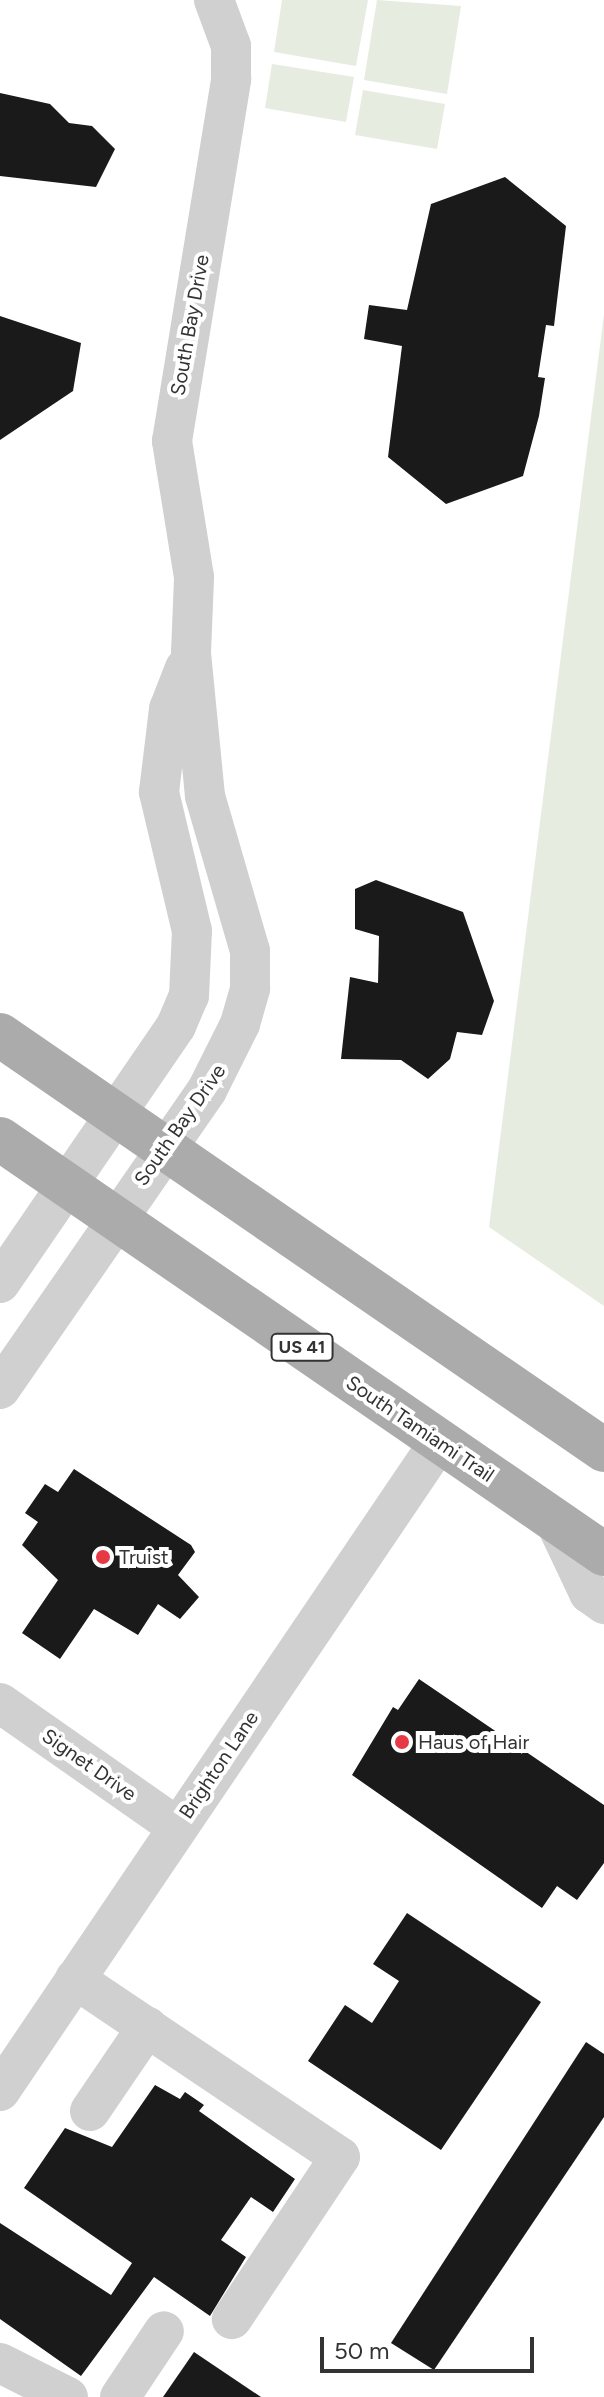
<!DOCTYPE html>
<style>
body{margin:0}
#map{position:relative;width:604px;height:2397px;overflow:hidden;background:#fff;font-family:Figtree,sans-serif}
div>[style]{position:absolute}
.green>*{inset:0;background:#e6ecdf}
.building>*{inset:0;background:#1a1a1a}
.minor>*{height:40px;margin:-20px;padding:0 20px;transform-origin:20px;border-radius:20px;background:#d0d0d0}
.major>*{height:44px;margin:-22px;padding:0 22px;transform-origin:22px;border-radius:22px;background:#ababab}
.dots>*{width:22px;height:22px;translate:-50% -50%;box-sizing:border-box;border:4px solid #fff;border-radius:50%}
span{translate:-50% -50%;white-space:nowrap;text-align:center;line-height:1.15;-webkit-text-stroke:8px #fff;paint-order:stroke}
.shield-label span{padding:2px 6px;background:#fff;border:2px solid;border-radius:6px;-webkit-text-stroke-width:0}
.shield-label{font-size:18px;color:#333;font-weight:700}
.street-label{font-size:20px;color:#333}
.poi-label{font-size:20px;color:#333}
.left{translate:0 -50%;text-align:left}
.scale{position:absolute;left:320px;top:2337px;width:214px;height:36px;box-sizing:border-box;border:4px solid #333;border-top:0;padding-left:10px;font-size:24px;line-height:28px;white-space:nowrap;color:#333;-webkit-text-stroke:6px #fff;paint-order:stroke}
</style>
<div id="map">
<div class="green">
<i style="clip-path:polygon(282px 0,368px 0,356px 66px,274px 52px)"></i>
<i style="clip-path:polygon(377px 0,461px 6px,447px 94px,364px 80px)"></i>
<i style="clip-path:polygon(272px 64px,354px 77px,346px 122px,265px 108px)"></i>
<i style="clip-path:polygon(363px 90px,445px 104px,437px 149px,355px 135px)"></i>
<i style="clip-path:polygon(604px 314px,604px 1306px,489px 1227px)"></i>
</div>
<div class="building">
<i style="clip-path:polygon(0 93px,50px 104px,69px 123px,92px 126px,115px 149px,96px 187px,0 176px)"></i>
<i style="clip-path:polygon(505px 177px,566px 226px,554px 326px,546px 325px,538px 377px,545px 378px,539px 416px,523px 476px,446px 504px,388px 457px,402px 346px,364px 339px,369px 305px,407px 310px,431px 204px)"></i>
<i style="clip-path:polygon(0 316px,81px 343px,73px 391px,0 440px)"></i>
<i style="clip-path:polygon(376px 880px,463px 912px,494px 1001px,482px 1035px,457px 1032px,450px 1059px,428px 1079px,401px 1060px,341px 1059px,350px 977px,378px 983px,379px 936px,355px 929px,355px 889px)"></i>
<i style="clip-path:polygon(74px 1469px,191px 1545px,195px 1552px,178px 1575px,199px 1597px,180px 1619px,158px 1604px,138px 1635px,94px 1609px,60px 1659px,22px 1633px,58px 1580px,22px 1545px,38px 1522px,25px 1513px,45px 1484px,58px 1492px)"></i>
<i style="clip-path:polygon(419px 1679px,604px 1805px,604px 1863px,577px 1900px,557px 1886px,542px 1908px,352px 1775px,393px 1707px,398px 1710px)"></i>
<i style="clip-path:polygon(407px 1913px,541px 2002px,441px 2150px,308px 2061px,345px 2005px,372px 2023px,399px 1981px,373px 1964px)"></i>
<i style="clip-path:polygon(586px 2042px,604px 2054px,604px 2117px,434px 2370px,391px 2343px)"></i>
<i style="clip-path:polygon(155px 2085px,180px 2099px,185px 2092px,204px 2105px,199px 2111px,295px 2179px,273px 2212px,251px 2197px,221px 2240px,246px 2257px,210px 2316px,154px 2277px,81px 2376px,0 2319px,0 2223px,111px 2295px,132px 2263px,24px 2188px,65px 2128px,112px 2147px)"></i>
<i style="clip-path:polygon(194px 2352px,261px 2397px,163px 2397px)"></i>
</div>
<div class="minor">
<i style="left:0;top:1283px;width:311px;rotate:-55.6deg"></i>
<i style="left:176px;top:1026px;width:33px;rotate:-67deg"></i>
<i style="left:189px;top:996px;width:65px;rotate:-87.4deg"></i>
<i style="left:192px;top:931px;width:143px;rotate:-103.4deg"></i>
<i style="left:159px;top:792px;width:84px;rotate:-83.1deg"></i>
<i style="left:169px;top:709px;width:44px;rotate:-68.7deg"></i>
<i style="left:0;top:1389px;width:364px;rotate:-55.3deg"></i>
<i style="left:207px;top:1090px;width:74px;rotate:-63.4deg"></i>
<i style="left:240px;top:1024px;width:37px;rotate:-74deg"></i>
<i style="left:250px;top:988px;width:37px;rotate:-90deg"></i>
<i style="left:250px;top:951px;width:161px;rotate:-106.2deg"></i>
<i style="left:205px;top:796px;width:144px;rotate:-95.6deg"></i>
<i style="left:191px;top:653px;width:76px;rotate:-87.7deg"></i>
<i style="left:194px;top:577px;width:138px;rotate:-99.2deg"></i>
<i style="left:172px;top:441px;width:367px;rotate:-80.7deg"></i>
<i style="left:231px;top:79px;width:33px;rotate:-90deg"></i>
<i style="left:231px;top:46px;width:49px;rotate:-110.3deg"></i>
<i style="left:555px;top:1521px;width:80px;rotate:64.7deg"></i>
<i style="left:589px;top:1593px;width:19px;rotate:36deg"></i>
<i style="left:0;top:1703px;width:216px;rotate:35deg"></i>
<i style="left:75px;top:1979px;width:319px;rotate:33.9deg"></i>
<i style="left:340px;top:2157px;width:195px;rotate:123.7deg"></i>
<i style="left:0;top:2091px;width:784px;rotate:-55.92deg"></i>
<i style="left:90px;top:2111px;width:102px;rotate:-55.8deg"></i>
<i style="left:0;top:2363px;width:76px;rotate:26.6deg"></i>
<i style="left:120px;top:2397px;width:79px;rotate:-56.3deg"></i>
</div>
<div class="major">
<i style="left:0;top:1035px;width:733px;rotate:34.49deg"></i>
<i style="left:0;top:1139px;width:733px;rotate:34.49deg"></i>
</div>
<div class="dots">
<i style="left:103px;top:1557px;background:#e63946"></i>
<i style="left:402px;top:1742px;background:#e63946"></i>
</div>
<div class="shield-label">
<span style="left:302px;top:1347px">US 41</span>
</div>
<div class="street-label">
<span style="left:190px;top:325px;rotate:-80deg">South Bay Drive</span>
<span style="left:180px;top:1125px;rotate:-55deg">South Bay Drive</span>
<span style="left:420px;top:1429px;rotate:34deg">South Tamiami Trail</span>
<span style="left:89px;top:1765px;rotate:35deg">Signet Drive</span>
<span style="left:219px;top:1765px;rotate:-56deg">Brighton Lane</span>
</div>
<div class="poi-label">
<span class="left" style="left:119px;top:1557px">Truist</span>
<span class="left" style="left:418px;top:1742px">Haus of Hair</span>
</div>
<div class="scale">50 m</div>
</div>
